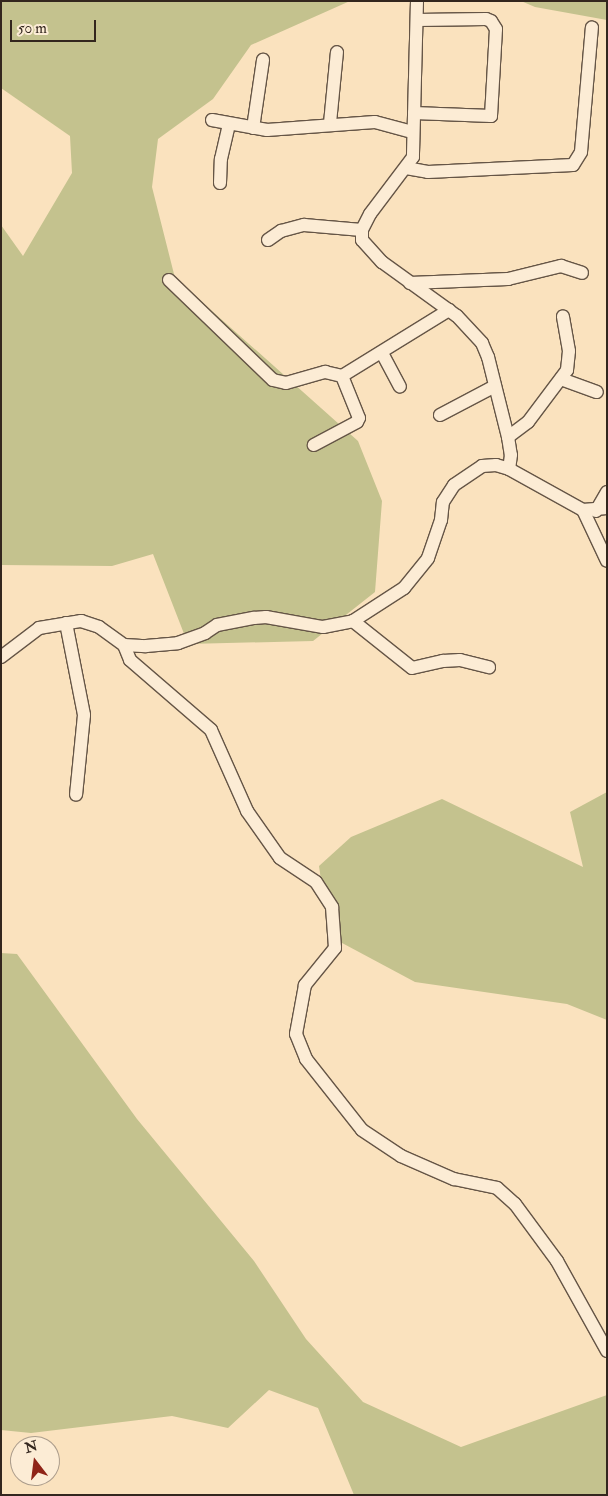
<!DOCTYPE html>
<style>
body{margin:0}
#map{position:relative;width:608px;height:1496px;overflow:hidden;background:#fae2be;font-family:"IM FELL Double Pica",serif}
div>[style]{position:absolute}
.green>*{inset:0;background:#c4c28e}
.roads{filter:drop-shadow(1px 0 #655546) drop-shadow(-1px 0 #655546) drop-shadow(0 1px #655546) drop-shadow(0 -1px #655546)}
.minor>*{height:12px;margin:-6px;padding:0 6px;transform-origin:6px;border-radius:6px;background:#fcecd5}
span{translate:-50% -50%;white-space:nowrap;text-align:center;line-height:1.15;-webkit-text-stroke:4px #fcecd5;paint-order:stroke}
.frame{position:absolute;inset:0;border:2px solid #33261e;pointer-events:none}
.north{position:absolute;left:10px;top:1436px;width:50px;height:50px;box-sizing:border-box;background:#fcecd5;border:1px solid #ac9d8c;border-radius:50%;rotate:345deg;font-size:14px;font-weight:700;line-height:20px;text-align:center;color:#33261e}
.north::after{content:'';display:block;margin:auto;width:18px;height:22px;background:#8f2418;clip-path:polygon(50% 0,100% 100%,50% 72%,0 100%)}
.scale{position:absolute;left:10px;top:20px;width:86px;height:22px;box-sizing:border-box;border:2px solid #33261e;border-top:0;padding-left:6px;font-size:15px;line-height:18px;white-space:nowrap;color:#33261e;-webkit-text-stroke:4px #fcecd5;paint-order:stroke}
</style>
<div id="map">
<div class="green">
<i style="clip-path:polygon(1px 1px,350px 1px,251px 45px,213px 99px,158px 139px,152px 187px,175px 278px,358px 441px,382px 501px,375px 592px,313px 641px,188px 644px,153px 554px,112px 566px,1px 565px,1px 225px,23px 256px,72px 173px,70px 136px,1px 88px)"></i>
<i style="clip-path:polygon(521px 1px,607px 1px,607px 20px,535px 7px)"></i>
<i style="clip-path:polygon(607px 792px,607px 1020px,567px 1004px,415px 982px,329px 936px,319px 866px,351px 837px,442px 799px,583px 867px,570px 812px)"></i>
<i style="clip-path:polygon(1px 953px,17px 954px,137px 1119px,254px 1261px,306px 1339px,363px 1402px,461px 1447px,607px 1395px,607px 1495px,354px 1495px,318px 1408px,269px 1390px,228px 1428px,172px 1416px,31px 1433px,1px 1430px)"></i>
</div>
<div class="roads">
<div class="minor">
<i style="left:417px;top:1px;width:156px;rotate:91.5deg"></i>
<i style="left:413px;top:157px;width:71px;rotate:127deg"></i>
<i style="left:370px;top:214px;width:18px;rotate:117deg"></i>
<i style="left:362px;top:230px;width:10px;rotate:90deg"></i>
<i style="left:362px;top:240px;width:30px;rotate:48deg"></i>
<i style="left:382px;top:262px;width:92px;rotate:35.8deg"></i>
<i style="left:457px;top:316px;width:37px;rotate:47deg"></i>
<i style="left:482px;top:343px;width:15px;rotate:67deg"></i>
<i style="left:488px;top:357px;width:82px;rotate:76deg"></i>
<i style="left:508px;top:437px;width:18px;rotate:81deg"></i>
<i style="left:511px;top:455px;width:14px;rotate:98deg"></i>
<i style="left:414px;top:113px;width:77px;rotate:2.2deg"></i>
<i style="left:491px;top:116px;width:87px;rotate:-86.7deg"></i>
<i style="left:496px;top:29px;width:9px;rotate:-122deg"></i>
<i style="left:491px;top:21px;width:5px;rotate:-158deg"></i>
<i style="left:486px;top:19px;width:69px;rotate:179.2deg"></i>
<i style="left:212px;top:120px;width:56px;rotate:10.3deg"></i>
<i style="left:267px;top:130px;width:108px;rotate:-4.2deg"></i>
<i style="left:375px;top:122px;width:39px;rotate:15deg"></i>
<i style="left:330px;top:123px;width:71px;rotate:-84.4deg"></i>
<i style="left:253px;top:128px;width:69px;rotate:-81.6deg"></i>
<i style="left:406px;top:168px;width:22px;rotate:10deg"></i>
<i style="left:428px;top:172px;width:145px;rotate:-2.8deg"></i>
<i style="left:573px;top:165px;width:15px;rotate:-58deg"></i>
<i style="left:581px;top:152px;width:125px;rotate:-85deg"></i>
<i style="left:220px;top:183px;width:24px;rotate:-88deg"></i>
<i style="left:221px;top:159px;width:36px;rotate:-77deg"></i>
<i style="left:268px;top:240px;width:16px;rotate:-35deg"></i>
<i style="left:281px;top:231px;width:24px;rotate:-15deg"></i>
<i style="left:304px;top:225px;width:58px;rotate:4.9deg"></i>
<i style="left:169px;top:280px;width:144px;rotate:43.9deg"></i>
<i style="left:273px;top:380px;width:13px;rotate:13deg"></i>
<i style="left:286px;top:383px;width:41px;rotate:-15.8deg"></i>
<i style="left:325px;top:372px;width:17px;rotate:13deg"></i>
<i style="left:342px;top:376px;width:45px;rotate:68deg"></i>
<i style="left:359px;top:418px;width:4px;rotate:117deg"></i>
<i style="left:357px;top:422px;width:49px;rotate:151.9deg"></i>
<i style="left:410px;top:283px;width:98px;rotate:-2.3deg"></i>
<i style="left:508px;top:279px;width:55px;rotate:-13.8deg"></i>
<i style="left:561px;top:266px;width:22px;rotate:18deg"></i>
<i style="left:382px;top:353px;width:38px;rotate:62deg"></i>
<i style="left:342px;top:376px;width:126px;rotate:-31.7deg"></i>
<i style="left:561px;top:379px;width:38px;rotate:20deg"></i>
<i style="left:440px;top:415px;width:62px;rotate:-27.8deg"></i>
<i style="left:508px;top:437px;width:25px;rotate:-37deg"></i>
<i style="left:528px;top:422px;width:65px;rotate:-53.1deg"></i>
<i style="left:567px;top:370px;width:19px;rotate:-84deg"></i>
<i style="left:569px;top:351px;width:35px;rotate:-100deg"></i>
<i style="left:583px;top:510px;width:56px;rotate:64.8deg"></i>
<i style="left:596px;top:511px;width:22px;rotate:-60deg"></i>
<i style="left:353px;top:621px;width:75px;rotate:38.5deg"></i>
<i style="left:412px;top:668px;width:32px;rotate:-13deg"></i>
<i style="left:443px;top:661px;width:17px;rotate:-3deg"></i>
<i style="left:460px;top:660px;width:30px;rotate:14deg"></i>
<i style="left:66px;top:623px;width:94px;rotate:78.9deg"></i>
<i style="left:84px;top:715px;width:80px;rotate:95.7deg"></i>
<i style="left:124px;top:645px;width:16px;rotate:68deg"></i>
<i style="left:130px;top:660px;width:107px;rotate:40.8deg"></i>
<i style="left:211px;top:730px;width:89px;rotate:66deg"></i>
<i style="left:247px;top:811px;width:57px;rotate:54.9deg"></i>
<i style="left:280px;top:858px;width:43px;rotate:33.7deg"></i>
<i style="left:316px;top:882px;width:30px;rotate:57deg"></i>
<i style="left:332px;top:907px;width:41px;rotate:85.8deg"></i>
<i style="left:335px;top:948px;width:48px;rotate:129deg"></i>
<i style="left:305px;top:985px;width:50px;rotate:100.4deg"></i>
<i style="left:296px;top:1034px;width:27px;rotate:68deg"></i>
<i style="left:306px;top:1059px;width:90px;rotate:51.7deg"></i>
<i style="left:362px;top:1130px;width:47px;rotate:33.7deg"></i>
<i style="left:401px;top:1156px;width:58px;rotate:23.5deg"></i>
<i style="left:454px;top:1179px;width:44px;rotate:11.8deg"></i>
<i style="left:497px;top:1188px;width:24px;rotate:42deg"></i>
<i style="left:515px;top:1204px;width:71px;rotate:53.6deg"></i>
<i style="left:557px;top:1261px;width:103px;rotate:60.9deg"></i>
<i style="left:1px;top:657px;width:48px;rotate:-37.3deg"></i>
<i style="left:39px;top:628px;width:43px;rotate:-9.5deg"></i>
<i style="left:81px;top:621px;width:19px;rotate:18deg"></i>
<i style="left:99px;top:627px;width:31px;rotate:36deg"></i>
<i style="left:124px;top:645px;width:22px;rotate:3deg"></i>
<i style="left:146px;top:646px;width:32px;rotate:-5deg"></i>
<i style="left:178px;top:643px;width:29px;rotate:-20deg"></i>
<i style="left:205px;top:633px;width:14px;rotate:-34deg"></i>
<i style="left:217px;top:625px;width:38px;rotate:-11deg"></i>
<i style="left:254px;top:618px;width:12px;rotate:-5deg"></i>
<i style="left:266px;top:617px;width:58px;rotate:10deg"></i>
<i style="left:323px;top:627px;width:31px;rotate:-11deg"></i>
<i style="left:353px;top:621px;width:61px;rotate:-32.9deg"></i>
<i style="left:404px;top:588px;width:38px;rotate:-51deg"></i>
<i style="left:428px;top:558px;width:40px;rotate:-71.1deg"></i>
<i style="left:441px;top:520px;width:18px;rotate:-84deg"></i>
<i style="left:443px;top:502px;width:20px;rotate:-57deg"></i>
<i style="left:454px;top:485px;width:34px;rotate:-34deg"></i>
<i style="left:482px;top:466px;width:14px;rotate:-4deg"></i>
<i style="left:496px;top:465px;width:14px;rotate:17deg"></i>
<i style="left:509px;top:469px;width:85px;rotate:29deg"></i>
<i style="left:583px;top:510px;width:24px;rotate:-5deg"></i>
</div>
</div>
<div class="frame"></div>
<div class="north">N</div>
<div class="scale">50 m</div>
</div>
